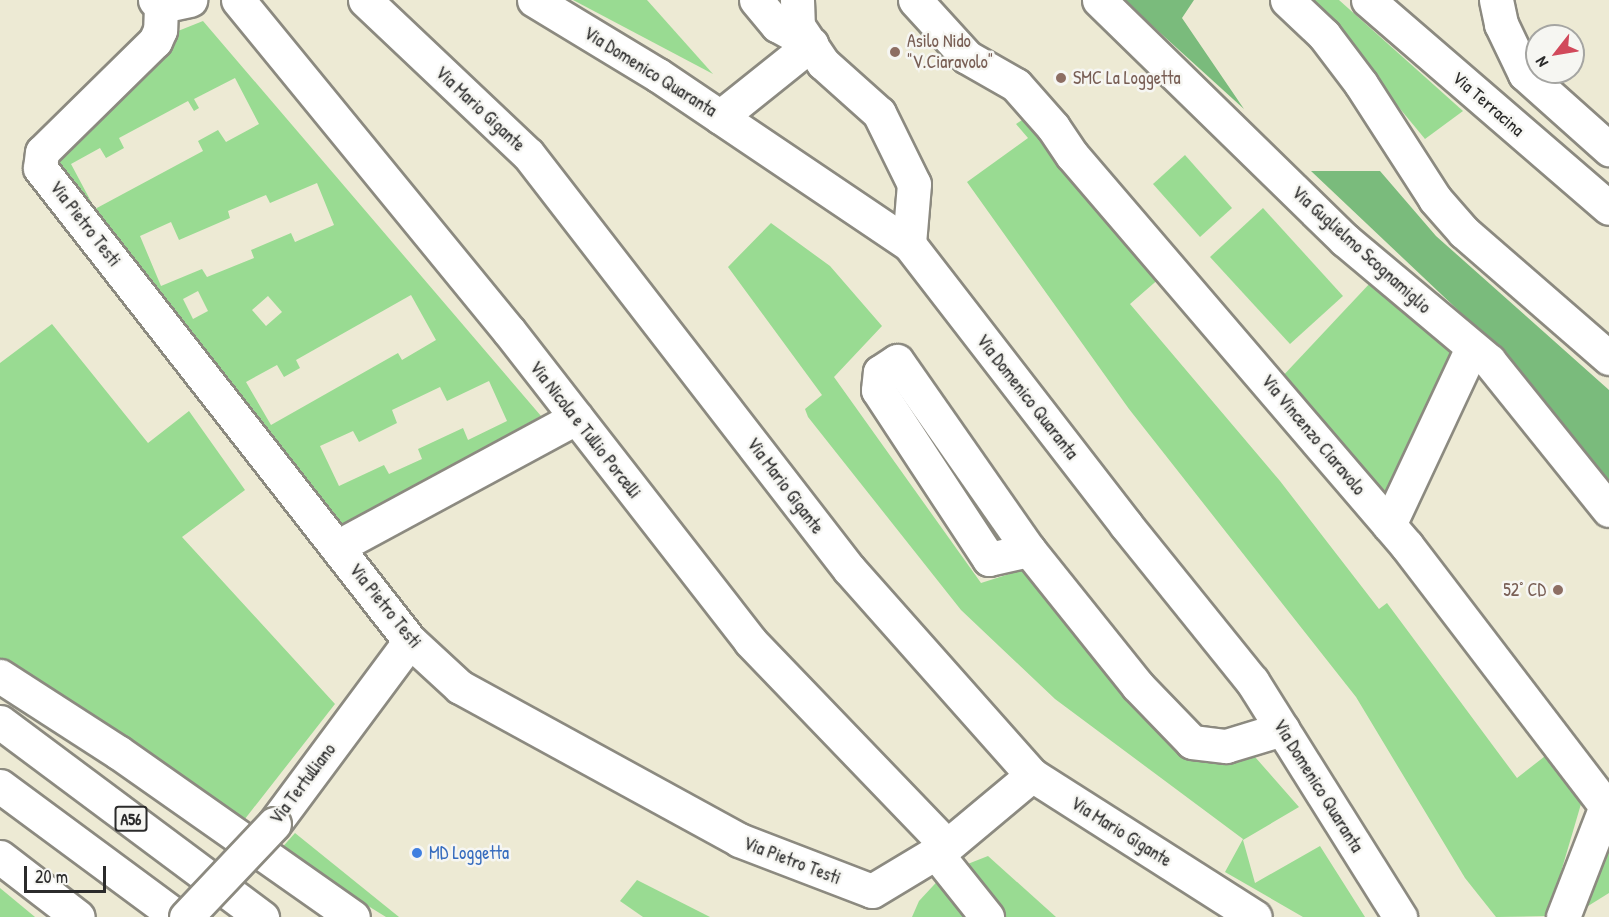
<!DOCTYPE html>
<meta charset="utf-8">
<style>
body{margin:0}
#map{position:relative;width:1609px;height:917px;overflow:hidden;background:#edead4;font-family:"Patrick Hand",sans-serif}
div>[style]{position:absolute}
.green>*{inset:0;background:#99db92}
.forest>*{inset:0;background:#7abb7c}
.roads{filter:drop-shadow(2px 0 #8c8a80) drop-shadow(-2px 0 #8c8a80) drop-shadow(0 2px #8c8a80) drop-shadow(0 -2px #8c8a80)}
.minor>*{height:33px;margin:-16.5px;padding:0 16.5px;transform-origin:16.5px;border-radius:16.5px;background:#fff}
.major>*{height:33px;margin:-16.5px;padding:0 16.5px;transform-origin:16.5px;border-radius:16.5px;background:#fff}
.highway>*{height:33px;margin:-16.5px;padding:0 16.5px;transform-origin:16.5px;border-radius:16.5px;background:#fff}
.bridges{filter:drop-shadow(2px 0 #8c8a80) drop-shadow(-2px 0 #8c8a80) drop-shadow(0 2px #8c8a80) drop-shadow(0 -2px #8c8a80)}
.minor-bridge>*{height:33px;margin:-16.5px;padding:0 16.5px;transform-origin:16.5px;border-radius:16.5px;background:#fff}
.dots>*{width:16px;height:16px;translate:-50% -50%;box-sizing:border-box;border:3px solid #f6f6f2;border-radius:50%}
span{translate:-50% -50%;white-space:nowrap;text-align:center;line-height:1.15;-webkit-text-stroke:5px #f6f6f2;paint-order:stroke}
.shield-label span{padding:2px 4px;background:#f6f6f2;border:2px solid;border-radius:4px;-webkit-text-stroke-width:0}
.shield-label{font-size:16px;color:#2b2b2b;font-weight:700}
.education-label{font-size:18px;color:#785e54}
.left{translate:0 -50%;text-align:left}
.right{translate:-100% -50%;text-align:right}
.street-label{font-size:18px;color:#2b2b2b}
.shop-label{font-size:18px;color:#366cbe}
.north{position:absolute;left:1525px;top:24px;width:60px;height:60px;box-sizing:border-box;background:#f6f6f2;border:2px solid #a5a5a2;border-radius:50%;rotate:239deg;font-size:16px;font-weight:700;line-height:24px;text-align:center;color:#2b2b2b}
.north::after{content:'';display:block;margin:auto;width:21px;height:27px;background:#d1495b;clip-path:polygon(50% 0,100% 100%,50% 72%,0 100%)}
.scale{position:absolute;left:24px;top:866px;width:82px;height:27px;box-sizing:border-box;border:3px solid #2b2b2b;border-top:0;padding-left:8px;font-size:18px;line-height:21px;white-space:nowrap;color:#2b2b2b;-webkit-text-stroke:4px #f6f6f2;paint-order:stroke}
</style>
<div id="map">
<div class="green">
<i style="clip-path:polygon(573px 0,647px 0,713px 74px)"></i>
<i style="clip-path:polygon(1310px 0,1339px 0,1463px 111px,1425px 139px)"></i>
<i style="clip-path:polygon(evenodd,203px 21px,541px 416px,327px 535px,88px 227px,54px 159px,173px 33px,203px 21px,235px 78px,259px 124px,226px 142px,218px 130px,198px 141px,203px 151px,95px 209px,71px 164px,100px 148px,106px 158px,124px 148px,119px 138px,188px 101px,194px 111px,199px 108px,194px 99px,235px 78px,203px 21px,317px 183px,334px 225px,295px 242px,291px 233px,251px 250px,254px 258px,207px 277px,202px 269px,161px 286px,140px 236px,171px 222px,179px 240px,230px 218px,228px 211px,266px 195px,270px 203px,317px 183px,203px 21px,198px 291px,208px 311px,193px 319px,183px 299px,198px 291px,203px 21px,411px 295px,436px 340px,402px 360px,398px 353px,271px 425px,246px 382px,277px 365px,284px 377px,300px 368px,296px 360px,411px 295px,203px 21px,268px 296px,282px 312px,266px 326px,252px 310px,268px 296px,203px 21px,489px 381px,507px 421px,468px 440px,463px 428px,418px 449px,422px 459px,389px 474px,384px 465px,339px 486px,320px 446px,353px 431px,359px 442px,397px 423px,392px 410px,440px 387px,447px 401px,489px 381px)"></i>
<i style="clip-path:polygon(1028px 116px,1161px 277px,1130px 304px,1280px 481px,1379px 609px,1387px 603px,1517px 778px,1549px 753px,1575px 783px,1581px 804px,1548px 916px,1496px 917px,1465px 878px,1356px 697px,1129px 409px,967px 182px,1028px 138px,1016px 124px)"></i>
<i style="clip-path:polygon(1185px 155px,1232px 208px,1200px 237px,1153px 184px)"></i>
<i style="clip-path:polygon(1263px 208px,1343px 296px,1290px 344px,1210px 257px)"></i>
<i style="clip-path:polygon(771px 223px,830px 266px,882px 326px,834px 377px,981px 583px,1028px 568px,1183px 743px,1241px 741px,1299px 807px,1243px 840px,1255px 883px,1320px 846px,1365px 917px,1303px 917px,1225px 872px,1243px 839px,1055px 699px,961px 610px,808px 417px,805px 409px,822px 395px,728px 267px)"></i>
<i style="clip-path:polygon(1372px 281px,1458px 355px,1383px 497px,1280px 379px)"></i>
<i style="clip-path:polygon(52px 324px,148px 443px,189px 411px,245px 490px,182px 537px,335px 704px,241px 824px,123px 734px,51px 696px,0 662px,0 363px)"></i>
<i style="clip-path:polygon(1609px 821px,1609px 893px,1580px 911px)"></i>
<i style="clip-path:polygon(295px 833px,399px 917px,386px 917px,279px 851px)"></i>
<i style="clip-path:polygon(988px 856px,1056px 917px,996px 917px,955px 869px)"></i>
<i style="clip-path:polygon(945px 873px,981px 917px,912px 917px,919px 901px)"></i>
<i style="clip-path:polygon(637px 880px,710px 917px,643px 917px,620px 901px)"></i>
<i style="clip-path:polygon(0 888px,35px 917px,0 917px)"></i>
</div>
<div class="forest">
<i style="clip-path:polygon(1124px 0,1194px 0,1182px 18px,1244px 109px)"></i>
<i style="clip-path:polygon(1311px 171px,1380px 171px,1436px 236px,1609px 390px,1609px 481px,1516px 365px)"></i>
</div>
<div class="roads">
<div class="minor">
<i style="left:155px;top:0;width:8px;rotate:45deg"></i>
<i style="left:161px;top:6px;width:30px;rotate:-12deg"></i>
<i style="left:238px;top:0;width:428px;rotate:50.7deg"></i>
<i style="left:509px;top:331px;width:393px;rotate:52.1deg"></i>
<i style="left:750px;top:641px;width:284px;rotate:46.1deg"></i>
<i style="left:365px;top:0;width:224px;rotate:43.4deg"></i>
<i style="left:528px;top:154px;width:525px;rotate:52.28deg"></i>
<i style="left:849px;top:569px;width:276px;rotate:48.4deg"></i>
<i style="left:1032px;top:775px;width:264px;rotate:32.5deg"></i>
<i style="left:534px;top:0;width:145px;rotate:31.2deg"></i>
<i style="left:658px;top:75px;width:303px;rotate:34deg"></i>
<i style="left:909px;top:244px;width:355px;rotate:52.3deg"></i>
<i style="left:1126px;top:525px;width:201px;rotate:51.1deg"></i>
<i style="left:1252px;top:681px;width:279px;rotate:57.9deg"></i>
<i style="left:756px;top:0;width:33px;rotate:50deg"></i>
<i style="left:777px;top:25px;width:39px;rotate:29deg"></i>
<i style="left:797px;top:0;width:26px;rotate:88deg"></i>
<i style="left:798px;top:26px;width:45px;rotate:56deg"></i>
<i style="left:823px;top:63px;width:75px;rotate:41.8deg"></i>
<i style="left:879px;top:113px;width:79px;rotate:63.8deg"></i>
<i style="left:914px;top:184px;width:60px;rotate:94.8deg"></i>
<i style="left:915px;top:0;width:77px;rotate:47.6deg"></i>
<i style="left:967px;top:57px;width:56px;rotate:29.7deg"></i>
<i style="left:1016px;top:85px;width:56px;rotate:48.6deg"></i>
<i style="left:1053px;top:127px;width:34px;rotate:56deg"></i>
<i style="left:1072px;top:155px;width:515px;rotate:49.41deg"></i>
<i style="left:1407px;top:546px;width:327px;rotate:52.6deg"></i>
<i style="left:1606px;top:806px;width:119px;rotate:111.2deg"></i>
<i style="left:1099px;top:0;width:344px;rotate:44.3deg"></i>
<i style="left:1345px;top:240px;width:188px;rotate:40deg"></i>
<i style="left:1489px;top:361px;width:191px;rotate:51.2deg"></i>
<i style="left:1287px;top:0;width:51px;rotate:43.4deg"></i>
<i style="left:1324px;top:35px;width:61px;rotate:52.9deg"></i>
<i style="left:1361px;top:84px;width:137px;rotate:57.2deg"></i>
<i style="left:1435px;top:199px;width:44px;rotate:48.7deg"></i>
<i style="left:1464px;top:232px;width:192px;rotate:41deg"></i>
<i style="left:1496px;top:0;width:25px;rotate:78deg"></i>
<i style="left:1501px;top:24px;width:55px;rotate:64.4deg"></i>
<i style="left:1525px;top:74px;width:113px;rotate:41.8deg"></i>
<i style="left:161px;top:6px;width:24px;rotate:92deg"></i>
<i style="left:160px;top:30px;width:12px;rotate:114deg"></i>
<i style="left:155px;top:41px;width:158px;rotate:135.5deg"></i>
<i style="left:42px;top:152px;width:16px;rotate:97deg"></i>
<i style="left:40px;top:168px;width:601px;rotate:51.97deg"></i>
<i style="left:410px;top:641px;width:68px;rotate:42.6deg"></i>
<i style="left:460px;top:687px;width:318px;rotate:28.7deg"></i>
<i style="left:739px;top:840px;width:142px;rotate:21deg"></i>
<i style="left:872px;top:891px;width:87px;rotate:-31deg"></i>
<i style="left:947px;top:846px;width:111px;rotate:-39.9deg"></i>
<i style="left:720px;top:117px;width:117px;rotate:-38.7deg"></i>
<i style="left:1389px;top:525px;width:195px;rotate:-64.9deg"></i>
<i style="left:337px;top:547px;width:272px;rotate:-28.4deg"></i>
<i style="left:1029px;top:550px;width:41px;rotate:167.3deg"></i>
<i style="left:989px;top:559px;width:202px;rotate:-123.3deg"></i>
<i style="left:878px;top:390px;width:18px;rotate:-84deg"></i>
<i style="left:880px;top:372px;width:20px;rotate:-33deg"></i>
<i style="left:897px;top:361px;width:231px;rotate:55.1deg"></i>
<i style="left:1029px;top:550px;width:173px;rotate:51.3deg"></i>
<i style="left:1137px;top:685px;width:79px;rotate:46deg"></i>
<i style="left:1192px;top:742px;width:34px;rotate:7deg"></i>
<i style="left:1226px;top:746px;width:59px;rotate:-16.9deg"></i>
<i style="left:274px;top:824px;width:228px;rotate:-53.4deg"></i>
<i style="left:936px;top:853px;width:82px;rotate:51.4deg"></i>
</div>
<div class="major">
<i style="left:1368px;top:0;width:318px;rotate:40.8deg"></i>
</div>
<div class="highway">
<i style="left:0;top:676px;width:140px;rotate:32.8deg"></i>
<i style="left:118px;top:752px;width:287px;rotate:35.1deg"></i>
<i style="left:0;top:722px;width:327px;rotate:36.7deg"></i>
<i style="left:0;top:786px;width:220px;rotate:36.5deg"></i>
<i style="left:0;top:857px;width:98px;rotate:37.6deg"></i>
</div>
</div>
<div class="bridges">
<div class="minor-bridge">
<i style="left:186px;top:917px;width:128px;rotate:-46.6deg"></i>
</div>
</div>
<div class="dots">
<i style="left:895px;top:52px;background:#8d6e63"></i>
<i style="left:1061px;top:78px;background:#8d6e63"></i>
<i style="left:1558px;top:590px;background:#8d6e63"></i>
<i style="left:417px;top:853px;background:#3f7fe0"></i>
</div>
<div class="shield-label">
<span style="left:131px;top:819px">A56</span>
</div>
<div class="education-label">
<span class="left" style="left:907px;top:52px">Asilo Nido<br>"V.Ciaravolo"</span>
<span class="left" style="left:1073px;top:78px">SMC La Loggetta</span>
<span class="right" style="left:1546px;top:590px">52° CD</span>
</div>
<div class="street-label">
<span style="left:650px;top:72px;rotate:32deg">Via Domenico Quaranta</span>
<span style="left:1488px;top:104px;rotate:41deg">Via Terracina</span>
<span style="left:480px;top:109px;rotate:43deg">Via Mario Gigante</span>
<span style="left:85px;top:224px;rotate:52deg">Via Pietro Testi</span>
<span style="left:1361px;top:250px;rotate:42deg">Via Guglielmo Scognamiglio</span>
<span style="left:1027px;top:397px;rotate:52deg">Via Domenico Quaranta</span>
<span style="left:585px;top:430px;rotate:52deg">Via Nicola e Tullio Porcelli</span>
<span style="left:1313px;top:435px;rotate:50deg">Via Vincenzo Ciaravolo</span>
<span style="left:785px;top:486px;rotate:53deg">Via Mario Gigante</span>
<span style="left:385px;top:606px;rotate:51deg">Via Pietro Testi</span>
<span style="left:303px;top:784px;rotate:-53deg">Via Tertulliano</span>
<span style="left:1318px;top:786px;rotate:58deg">Via Domenico Quaranta</span>
<span style="left:1121px;top:832px;rotate:32deg">Via Mario Gigante</span>
<span style="left:792px;top:861px;rotate:21deg">Via Pietro Testi</span>
</div>
<div class="shop-label">
<span class="left" style="left:429px;top:853px">MD Loggetta</span>
</div>
<div class="north">N</div>
<div class="scale">20 m</div>
</div>
